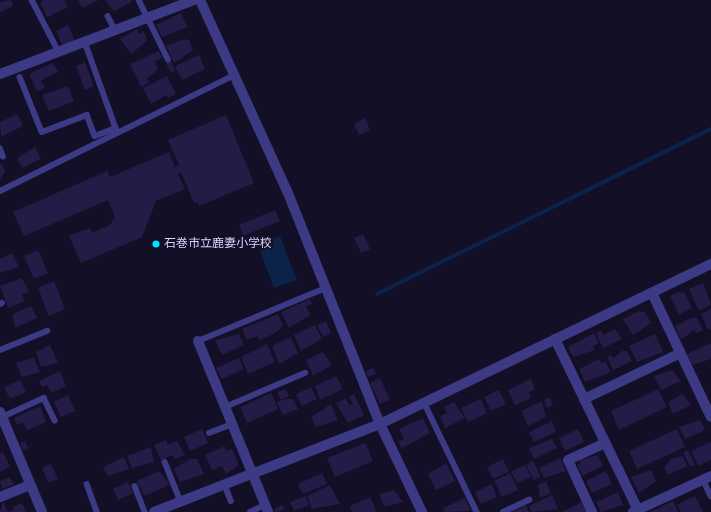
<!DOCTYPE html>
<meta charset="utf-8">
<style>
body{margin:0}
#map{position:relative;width:711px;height:512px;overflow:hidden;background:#130f26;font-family:Signika,"Noto Sans JP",sans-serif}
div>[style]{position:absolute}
.water>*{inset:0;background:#0c2248}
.stream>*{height:3.5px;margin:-1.75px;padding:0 1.75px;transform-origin:1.75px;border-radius:1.75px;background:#0c2248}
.building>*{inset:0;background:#241b47}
.service>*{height:5.5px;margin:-2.75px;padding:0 2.75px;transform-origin:2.75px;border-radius:2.75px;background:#3d3a85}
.minor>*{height:10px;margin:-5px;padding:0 5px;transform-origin:5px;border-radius:5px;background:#3d3a85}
.tertiary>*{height:10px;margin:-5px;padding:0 5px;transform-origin:5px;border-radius:5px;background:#3d3a85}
.dots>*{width:11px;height:11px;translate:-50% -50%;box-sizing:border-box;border:2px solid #130f26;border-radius:50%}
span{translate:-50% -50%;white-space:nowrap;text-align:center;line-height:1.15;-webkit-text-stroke:4px #130f26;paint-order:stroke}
.poi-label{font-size:12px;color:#d9d4ff}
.left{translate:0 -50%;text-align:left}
</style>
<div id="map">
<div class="water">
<i style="clip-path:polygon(280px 236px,297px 280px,274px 288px,258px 245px)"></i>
</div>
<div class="stream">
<i style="left:377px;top:294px;width:373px;rotate:-26.3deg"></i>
</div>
<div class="building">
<i style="clip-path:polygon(11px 0,13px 6px,0 12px,0 2px)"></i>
<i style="clip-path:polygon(44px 0,64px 0,68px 7px,47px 17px,40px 2px)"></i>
<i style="clip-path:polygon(78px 0,99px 0,82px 8px)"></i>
<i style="clip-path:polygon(105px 0,131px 0,132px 2px,114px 11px)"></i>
<i style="clip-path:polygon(181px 13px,188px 27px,162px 37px,156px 25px)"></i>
<i style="clip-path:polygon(68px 25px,75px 41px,63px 47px,56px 31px)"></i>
<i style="clip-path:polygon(137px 29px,139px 34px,144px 31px,147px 41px,131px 54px,120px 39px)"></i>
<i style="clip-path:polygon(184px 39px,189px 40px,193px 50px,174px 63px,166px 46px)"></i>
<i style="clip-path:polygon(159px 51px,162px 58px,155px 61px,158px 70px,147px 78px,149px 83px,141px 87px,130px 64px)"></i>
<i style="clip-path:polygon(199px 55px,205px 69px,182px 80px,175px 66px)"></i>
<i style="clip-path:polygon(171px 61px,175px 71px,171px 73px,166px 63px)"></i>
<i style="clip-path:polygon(85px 62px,94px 86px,85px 90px,76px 66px)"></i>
<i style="clip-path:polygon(53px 63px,58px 72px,41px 80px,45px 88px,37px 91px,29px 74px)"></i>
<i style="clip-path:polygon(167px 76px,176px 94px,168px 98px,166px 95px,151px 104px,143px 88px)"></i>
<i style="clip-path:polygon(68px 86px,74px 101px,49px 111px,42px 95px)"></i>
<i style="clip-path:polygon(17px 114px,23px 126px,1px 137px,0 122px)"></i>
<i style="clip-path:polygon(226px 115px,254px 183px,199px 206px,197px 202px,194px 203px,181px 172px,178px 174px,185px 189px,156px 201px,142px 237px,81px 263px,69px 236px,90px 228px,92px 233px,110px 225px,115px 216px,108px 200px,24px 236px,13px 212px,107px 171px,110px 177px,169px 152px,175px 167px,179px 165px,168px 140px)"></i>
<i style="clip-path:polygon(365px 118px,370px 130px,359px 135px,354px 124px)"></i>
<i style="clip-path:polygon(35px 147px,41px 159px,22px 168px,17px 158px)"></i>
<i style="clip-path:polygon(2px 164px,5px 171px,0 180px,0 165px)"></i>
<i style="clip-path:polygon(275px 210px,280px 221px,243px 236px,239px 225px)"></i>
<i style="clip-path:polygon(363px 234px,370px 249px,361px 253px,354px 238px)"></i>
<i style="clip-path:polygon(38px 250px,48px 273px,34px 279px,24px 256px)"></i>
<i style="clip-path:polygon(12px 253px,19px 267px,0 273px,0 259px)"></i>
<i style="clip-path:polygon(22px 278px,29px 292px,22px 295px,25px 301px,8px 308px,0 286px)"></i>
<i style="clip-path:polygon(54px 281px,65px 309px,49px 316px,38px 288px)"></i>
<i style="clip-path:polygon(703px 283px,711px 305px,699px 311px,689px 289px)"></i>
<i style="clip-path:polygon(679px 292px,685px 293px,692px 308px,679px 315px,670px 296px)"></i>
<i style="clip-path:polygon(310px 299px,312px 304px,306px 306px,310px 315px,289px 328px,281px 312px)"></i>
<i style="clip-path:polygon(31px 306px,37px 318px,15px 328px,13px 314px)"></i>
<i style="clip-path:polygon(711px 309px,711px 329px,708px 330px,701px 314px)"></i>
<i style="clip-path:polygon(639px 311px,645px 312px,651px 323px,633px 335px,623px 319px)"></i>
<i style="clip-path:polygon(278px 314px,283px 325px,278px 331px,267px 337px,259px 340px,257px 336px,247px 340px,242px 329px)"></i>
<i style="clip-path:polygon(691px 318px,697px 318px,703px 330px,696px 333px,695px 329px,681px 340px,675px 326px)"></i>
<i style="clip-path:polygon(326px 321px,331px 333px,323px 337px,317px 325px)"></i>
<i style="clip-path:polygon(315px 325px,322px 339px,301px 351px,294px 335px)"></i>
<i style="clip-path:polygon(615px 329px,622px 339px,603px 348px,596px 333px,601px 330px,603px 335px)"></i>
<i style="clip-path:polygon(594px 333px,599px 343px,593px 346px,595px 350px,573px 357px,568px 347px)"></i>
<i style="clip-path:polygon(239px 334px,244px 345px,222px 355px,215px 340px)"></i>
<i style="clip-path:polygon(655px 334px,663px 352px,637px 362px,629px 346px)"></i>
<i style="clip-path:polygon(291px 337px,298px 353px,279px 364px,272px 346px)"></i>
<i style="clip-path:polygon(711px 343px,711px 359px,692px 365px,687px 354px)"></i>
<i style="clip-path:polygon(267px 344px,275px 362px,248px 374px,241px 357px)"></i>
<i style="clip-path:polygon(50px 345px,58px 363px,41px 367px,36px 352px)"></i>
<i style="clip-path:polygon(622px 351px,627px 351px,632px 361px,613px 370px,607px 357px,611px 355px,613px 358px)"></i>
<i style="clip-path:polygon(323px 352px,332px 365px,313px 376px,306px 360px)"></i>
<i style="clip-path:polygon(34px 358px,40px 372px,22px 377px,16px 363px)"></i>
<i style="clip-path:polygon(239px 358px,244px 369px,222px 379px,216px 368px)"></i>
<i style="clip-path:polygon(599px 359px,601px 363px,605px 361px,611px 372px,585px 382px,579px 369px)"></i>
<i style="clip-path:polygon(373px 368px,376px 374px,368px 377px,366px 371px)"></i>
<i style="clip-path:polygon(672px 370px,681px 381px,661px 390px,654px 376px)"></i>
<i style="clip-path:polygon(60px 371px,66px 386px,51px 393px,47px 385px,42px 387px,39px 381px)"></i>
<i style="clip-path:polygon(336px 376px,343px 389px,320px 400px,315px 386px)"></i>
<i style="clip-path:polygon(380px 378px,390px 400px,380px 404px,370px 383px)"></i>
<i style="clip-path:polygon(531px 379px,535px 389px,529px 392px,531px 398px,515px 405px,508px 390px)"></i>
<i style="clip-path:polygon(21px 380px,26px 392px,10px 399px,4px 387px)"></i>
<i style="clip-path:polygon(311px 387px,317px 399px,302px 406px,296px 394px)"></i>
<i style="clip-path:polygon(286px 389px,289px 396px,281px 400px,277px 392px)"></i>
<i style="clip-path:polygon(658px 389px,667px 407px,619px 430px,611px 411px)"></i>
<i style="clip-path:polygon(499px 390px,506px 404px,491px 411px,484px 397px)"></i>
<i style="clip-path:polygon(271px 393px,278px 409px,247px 423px,240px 407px)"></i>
<i style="clip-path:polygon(354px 394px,364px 415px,348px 423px,336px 403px,346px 398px,349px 405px,353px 404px,349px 397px)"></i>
<i style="clip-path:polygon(683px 394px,691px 405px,673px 414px,668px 402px)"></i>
<i style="clip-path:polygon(68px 395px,75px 411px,61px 417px,54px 402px)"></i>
<i style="clip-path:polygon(550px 397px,553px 405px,547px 408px,544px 400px)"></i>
<i style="clip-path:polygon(286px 399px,293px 399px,298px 409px,283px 415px,277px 402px)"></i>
<i style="clip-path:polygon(481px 399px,487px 413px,468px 422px,461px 408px)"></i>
<i style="clip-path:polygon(542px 401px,546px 417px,528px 426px,521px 411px)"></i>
<i style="clip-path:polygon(454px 402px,465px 418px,445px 428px,440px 416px,447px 413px,444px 407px)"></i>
<i style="clip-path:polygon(331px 404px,338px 420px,316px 427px,311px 417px)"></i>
<i style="clip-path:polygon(40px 406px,46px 422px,27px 430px,23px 422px,17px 425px,14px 418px)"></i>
<i style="clip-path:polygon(423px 418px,430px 433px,402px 448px,398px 442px,404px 439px,399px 429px)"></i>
<i style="clip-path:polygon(700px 420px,705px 430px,685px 439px,679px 427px)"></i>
<i style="clip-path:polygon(552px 421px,556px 432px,534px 442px,529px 432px)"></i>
<i style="clip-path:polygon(202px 429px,208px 443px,190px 451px,184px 437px)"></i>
<i style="clip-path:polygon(578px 429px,584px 442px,565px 451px,559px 438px)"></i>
<i style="clip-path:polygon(677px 429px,685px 447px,637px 469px,629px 451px)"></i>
<i style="clip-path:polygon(552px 439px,557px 448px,534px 459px,529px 448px)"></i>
<i style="clip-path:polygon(166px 440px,168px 445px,177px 441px,185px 455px,175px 459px,172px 455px,161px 460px,154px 445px)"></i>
<i style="clip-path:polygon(25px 441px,28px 448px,23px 450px,20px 443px)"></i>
<i style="clip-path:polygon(711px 442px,711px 460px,698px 466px,691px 451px)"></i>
<i style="clip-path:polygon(365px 443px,373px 461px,335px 477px,327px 458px)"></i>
<i style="clip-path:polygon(225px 446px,226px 451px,232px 449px,239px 465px,226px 474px,222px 466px,212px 470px,205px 455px)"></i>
<i style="clip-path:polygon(151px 447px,154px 462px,132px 468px,127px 456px)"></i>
<i style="clip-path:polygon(688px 450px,695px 465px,690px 467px,683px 452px)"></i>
<i style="clip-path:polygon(3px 452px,10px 467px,0 472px,0 453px)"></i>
<i style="clip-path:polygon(598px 455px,603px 466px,582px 476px,577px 465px,581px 463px,579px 460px)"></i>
<i style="clip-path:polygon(683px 456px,687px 466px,668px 475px,664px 467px,671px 459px)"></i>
<i style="clip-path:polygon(124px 457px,129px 469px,108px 476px,103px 467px)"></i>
<i style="clip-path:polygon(560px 458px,566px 471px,544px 478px,539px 468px)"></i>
<i style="clip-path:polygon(190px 459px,197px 459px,204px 474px,180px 482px,174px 469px)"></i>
<i style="clip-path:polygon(503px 459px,509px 472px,493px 479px,487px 467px)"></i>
<i style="clip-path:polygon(533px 461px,541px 477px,534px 480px,526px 465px)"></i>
<i style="clip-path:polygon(446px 463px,455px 481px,436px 490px,428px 474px)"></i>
<i style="clip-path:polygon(51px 464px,58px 479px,49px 483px,42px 468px)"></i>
<i style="clip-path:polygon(525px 465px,531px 477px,517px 483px,511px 472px)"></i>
<i style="clip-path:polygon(651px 470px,656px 481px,639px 493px,631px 477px)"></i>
<i style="clip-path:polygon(159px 471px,170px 485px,144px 496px,137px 481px)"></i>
<i style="clip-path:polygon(606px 471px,612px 484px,592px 493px,586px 481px)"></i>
<i style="clip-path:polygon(322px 473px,327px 484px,303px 494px,298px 484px)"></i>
<i style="clip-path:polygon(510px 473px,518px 490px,502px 497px,494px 481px)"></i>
<i style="clip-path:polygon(10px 477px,14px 484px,2px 489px,0 481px)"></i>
<i style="clip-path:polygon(546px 481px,551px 493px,540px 498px,538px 485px)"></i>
<i style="clip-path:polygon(128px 482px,133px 493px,118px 500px,113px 489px)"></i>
<i style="clip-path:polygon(492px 484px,497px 497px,481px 504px,475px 492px)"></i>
<i style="clip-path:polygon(330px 485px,340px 504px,312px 509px,307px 496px)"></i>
<i style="clip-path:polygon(394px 490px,403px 502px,385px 507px,379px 494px)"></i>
<i style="clip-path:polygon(618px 492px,623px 505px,601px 512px,596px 502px)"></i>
<i style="clip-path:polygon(552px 495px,558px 509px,532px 512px,529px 506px)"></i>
<i style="clip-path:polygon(305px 496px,309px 505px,294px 511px,290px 502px)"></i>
<i style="clip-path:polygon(695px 496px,703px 512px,681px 512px,677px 505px)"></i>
<i style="clip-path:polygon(370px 497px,377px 512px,352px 512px,350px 506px)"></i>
<i style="clip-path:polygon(465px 498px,471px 511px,445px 512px,443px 508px)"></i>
<i style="clip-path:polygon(3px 501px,8px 512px,0 512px)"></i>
<i style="clip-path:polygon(673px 501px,678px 512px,650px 512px)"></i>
<i style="clip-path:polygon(582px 502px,587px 512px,562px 512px)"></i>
<i style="clip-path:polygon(22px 503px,26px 512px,9px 512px,14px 510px,13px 507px)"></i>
<i style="clip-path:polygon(282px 505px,285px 510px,275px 512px,274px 509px)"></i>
<i style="clip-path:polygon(526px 505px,529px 512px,511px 512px)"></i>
</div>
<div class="service">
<i style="left:32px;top:0;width:59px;rotate:62.6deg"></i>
<i style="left:139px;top:0;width:66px;rotate:63.8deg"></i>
<i style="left:108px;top:16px;width:16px;rotate:63deg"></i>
<i style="left:85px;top:42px;width:95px;rotate:70.2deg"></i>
<i style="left:20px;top:77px;width:59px;rotate:68.2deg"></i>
<i style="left:42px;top:132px;width:48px;rotate:-20.7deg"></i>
<i style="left:87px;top:115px;width:22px;rotate:69deg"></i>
<i style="left:95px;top:136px;width:22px;rotate:-21deg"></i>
<i style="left:0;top:148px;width:9px;rotate:69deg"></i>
<i style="left:0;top:191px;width:262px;rotate:-26.3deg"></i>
<i style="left:0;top:304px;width:2px;rotate:-27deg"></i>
<i style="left:198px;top:341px;width:139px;rotate:-22.5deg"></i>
<i style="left:0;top:350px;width:51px;rotate:-22deg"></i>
<i style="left:424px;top:402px;width:122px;rotate:64.3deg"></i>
<i style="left:225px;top:407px;width:87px;rotate:-23deg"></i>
<i style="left:2px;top:417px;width:46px;rotate:-24.3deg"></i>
<i style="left:44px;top:398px;width:25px;rotate:64deg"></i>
<i style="left:209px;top:433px;width:25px;rotate:-21deg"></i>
<i style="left:165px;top:462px;width:43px;rotate:68.2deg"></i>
<i style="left:703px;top:479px;width:19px;rotate:65deg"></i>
<i style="left:87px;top:484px;width:30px;rotate:70deg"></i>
<i style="left:225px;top:485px;width:17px;rotate:69deg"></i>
<i style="left:135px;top:486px;width:28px;rotate:69deg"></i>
<i style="left:250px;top:512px;width:17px;rotate:-25deg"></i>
<i style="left:503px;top:512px;width:29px;rotate:-25deg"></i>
</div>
<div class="minor">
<i style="left:200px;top:0;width:212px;rotate:65.5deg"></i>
<i style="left:288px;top:193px;width:249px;rotate:68.3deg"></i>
<i style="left:380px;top:424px;width:98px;rotate:64.5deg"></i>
<i style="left:0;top:74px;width:208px;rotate:-20.9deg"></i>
<i style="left:652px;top:293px;width:137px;rotate:64.6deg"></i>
<i style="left:555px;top:339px;width:192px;rotate:64.1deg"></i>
<i style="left:198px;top:341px;width:185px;rotate:67.7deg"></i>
<i style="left:584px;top:399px;width:107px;rotate:-25.4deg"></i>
<i style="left:0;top:412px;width:108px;rotate:67.2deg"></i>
<i style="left:0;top:497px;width:32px;rotate:-22deg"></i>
<i style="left:592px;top:512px;width:57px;rotate:-114.8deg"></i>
<i style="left:568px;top:460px;width:41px;rotate:-24.7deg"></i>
<i style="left:633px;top:512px;width:86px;rotate:-24.8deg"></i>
</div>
<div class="tertiary">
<i style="left:154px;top:512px;width:243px;rotate:-21.3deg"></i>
<i style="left:380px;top:424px;width:368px;rotate:-25.8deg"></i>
</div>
<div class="dots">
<i style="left:156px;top:244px;background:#00e5ff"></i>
</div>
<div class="poi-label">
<span class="left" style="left:164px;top:244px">石巻市立鹿妻小学校</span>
</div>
</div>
